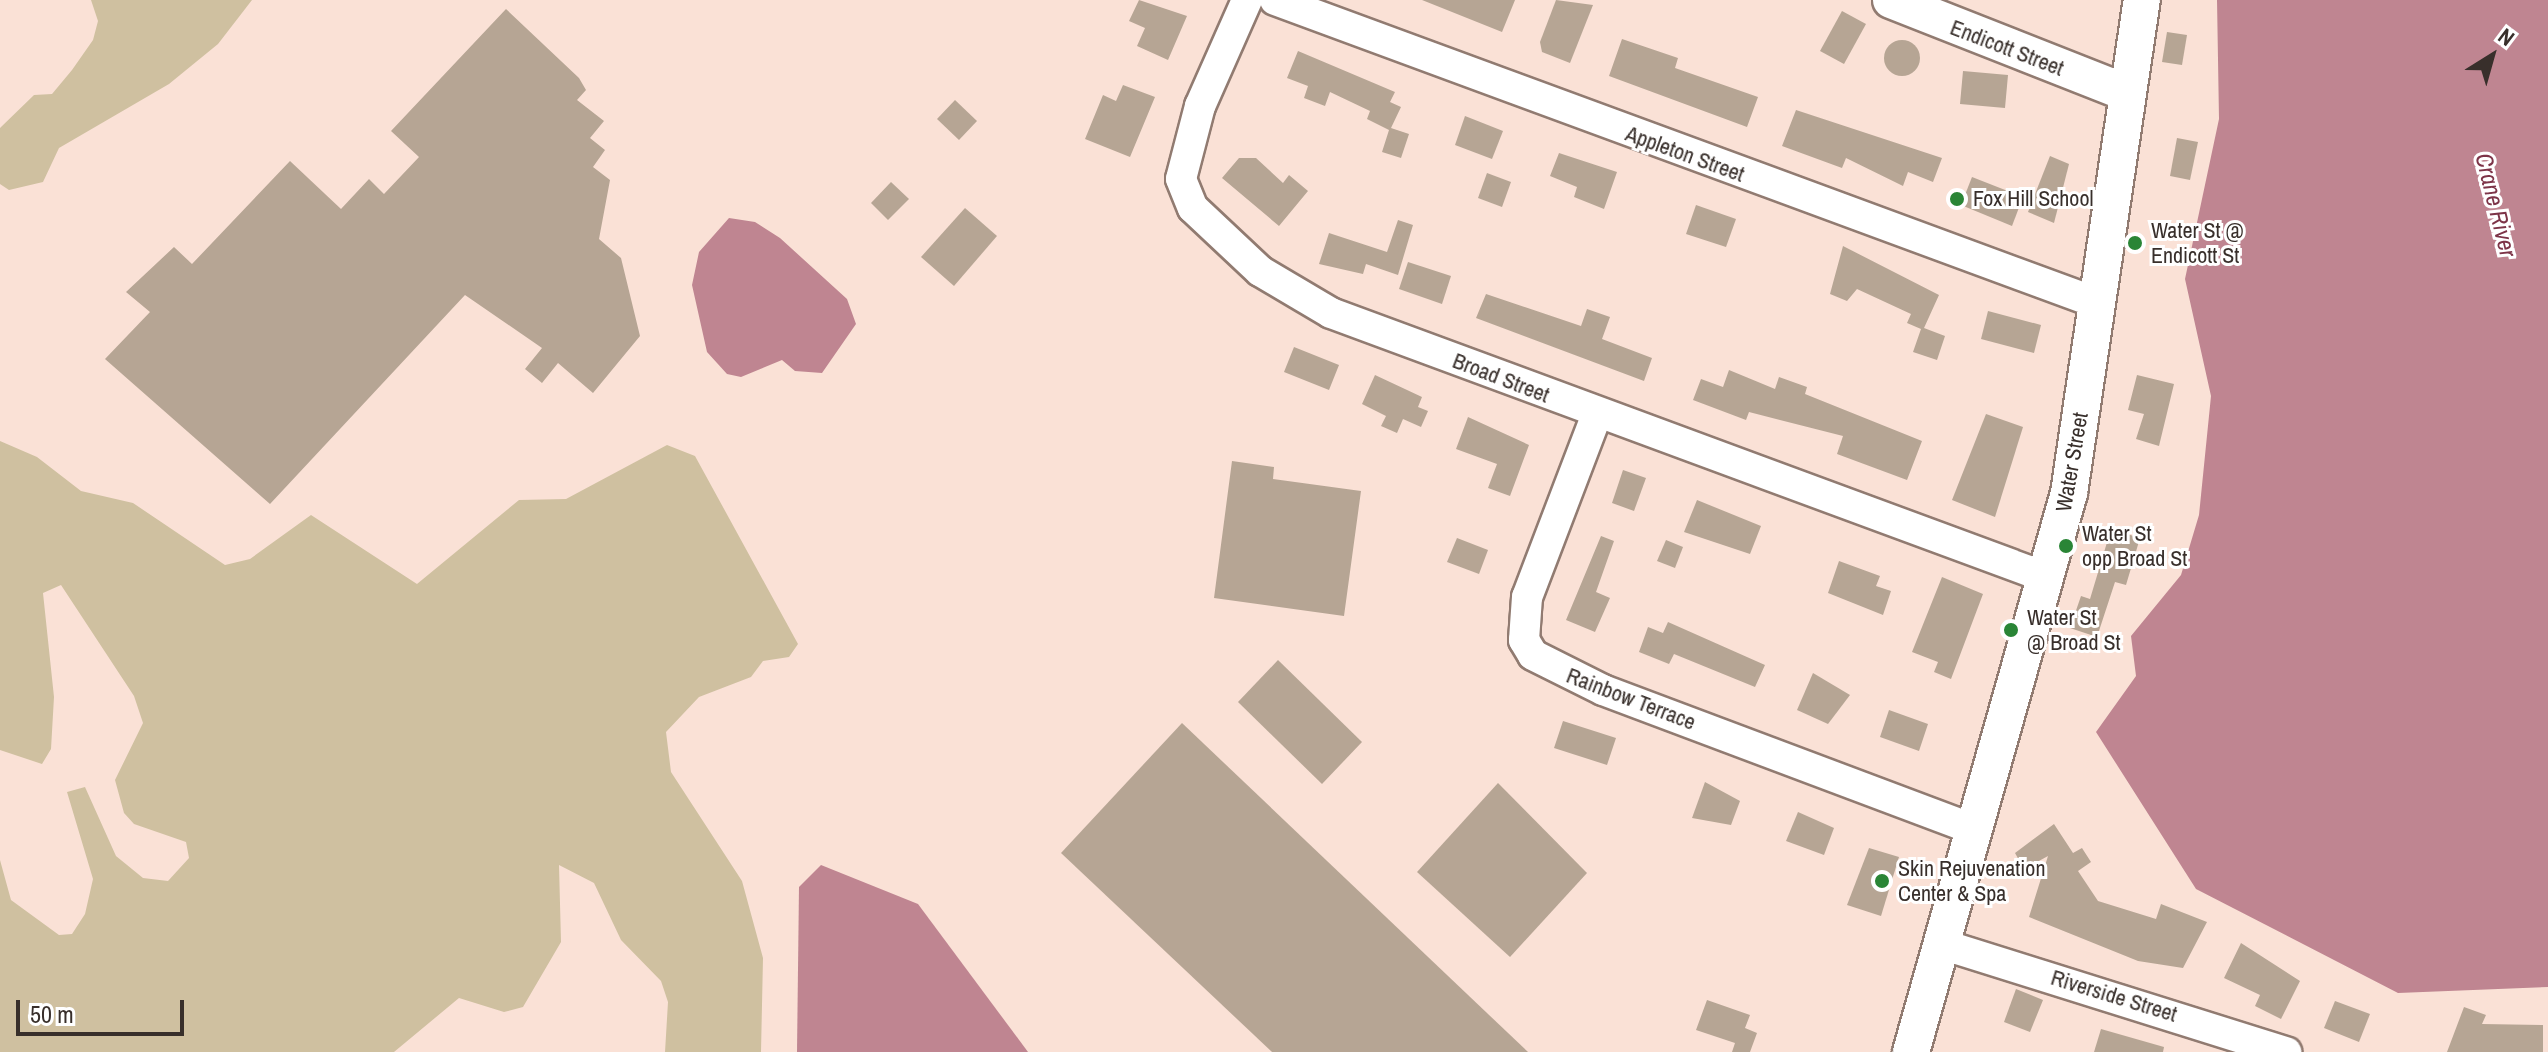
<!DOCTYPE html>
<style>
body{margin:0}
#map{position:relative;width:2548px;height:1052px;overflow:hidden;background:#fae1d6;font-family:"Archivo Narrow",sans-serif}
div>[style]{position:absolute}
.green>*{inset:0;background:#cfc0a0}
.water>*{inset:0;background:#bf8591}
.building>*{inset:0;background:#b6a594}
.round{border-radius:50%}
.roads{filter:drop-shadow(2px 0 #917b71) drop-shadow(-2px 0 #917b71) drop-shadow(0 2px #917b71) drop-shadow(0 -2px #917b71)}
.minor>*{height:30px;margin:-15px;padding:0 15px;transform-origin:15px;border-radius:15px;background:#fff}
.major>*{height:36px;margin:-18px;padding:0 18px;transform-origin:18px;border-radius:18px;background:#fff}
.dots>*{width:22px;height:22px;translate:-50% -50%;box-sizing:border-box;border:4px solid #fff;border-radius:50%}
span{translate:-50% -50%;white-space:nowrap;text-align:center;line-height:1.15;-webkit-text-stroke:6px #fff;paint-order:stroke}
.street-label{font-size:22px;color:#382f2b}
.poi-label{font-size:22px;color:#382f2b}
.left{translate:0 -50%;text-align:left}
.water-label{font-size:24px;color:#7d3448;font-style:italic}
.north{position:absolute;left:2452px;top:16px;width:80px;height:80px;-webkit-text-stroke:6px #fff;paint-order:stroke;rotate:37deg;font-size:22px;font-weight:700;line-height:32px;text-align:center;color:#382f2b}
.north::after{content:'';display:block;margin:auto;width:28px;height:36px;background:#382f2b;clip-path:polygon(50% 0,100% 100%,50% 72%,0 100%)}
.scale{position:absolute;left:16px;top:1000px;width:168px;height:36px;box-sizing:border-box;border:4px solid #382f2b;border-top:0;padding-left:10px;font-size:24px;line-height:28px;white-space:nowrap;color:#382f2b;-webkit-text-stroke:6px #fff;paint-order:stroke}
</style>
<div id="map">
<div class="green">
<i style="clip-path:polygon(91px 0,252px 0,218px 44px,169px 84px,59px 148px,43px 182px,9px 190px,0 184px,0 128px,34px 95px,52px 94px,72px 70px,93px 40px,98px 21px)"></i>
<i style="clip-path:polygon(0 441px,37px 457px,81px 491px,133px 503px,225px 565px,250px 559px,311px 515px,417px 584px,519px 500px,566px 499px,667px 445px,695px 456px,798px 644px,789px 657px,763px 661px,751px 677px,699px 697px,666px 732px,671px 772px,742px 881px,763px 958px,761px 1052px,665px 1052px,668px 1002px,661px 981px,621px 940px,594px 883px,559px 865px,561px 942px,523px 1007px,504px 1012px,459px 998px,394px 1052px,0 1052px,0 860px,11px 900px,59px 935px,72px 934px,85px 914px,93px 879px,67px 792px,85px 787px,116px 856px,143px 878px,168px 881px,189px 858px,186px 842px,134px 824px,124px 813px,115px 780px,143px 723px,134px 696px,61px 585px,43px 593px,54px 697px,51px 749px,42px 764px,0 750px)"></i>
</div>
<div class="water">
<i style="clip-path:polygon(2217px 0,2548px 0,2548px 987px,2398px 993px,2196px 889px,2096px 732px,2136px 676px,2131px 636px,2181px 575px,2199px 515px,2211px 396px,2185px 279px,2219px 119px)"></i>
<i style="clip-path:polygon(729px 218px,755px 222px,780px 238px,847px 299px,856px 324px,822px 373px,795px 371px,782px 360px,741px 377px,727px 374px,707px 352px,692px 285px,699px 252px)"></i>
<i style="clip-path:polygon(821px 865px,918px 904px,1028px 1052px,797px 1052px,799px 887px)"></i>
</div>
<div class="building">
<i style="clip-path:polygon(1139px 0,1187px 16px,1168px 60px,1137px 46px,1145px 28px,1129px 21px)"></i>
<i style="clip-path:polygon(1422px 0,1515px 0,1502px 32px)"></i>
<i style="clip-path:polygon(1556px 0,1593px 5px,1570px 63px,1542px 52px,1540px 42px)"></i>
<i style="clip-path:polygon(506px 9px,579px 78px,586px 90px,577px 100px,604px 121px,590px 138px,605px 150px,593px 167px,610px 180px,599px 239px,621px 258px,640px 336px,593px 393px,558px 363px,542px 383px,525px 369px,542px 348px,465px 295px,270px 504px,105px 359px,150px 312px,126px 292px,174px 247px,192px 264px,290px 161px,341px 209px,369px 179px,384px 194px,419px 157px,391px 131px)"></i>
<i style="clip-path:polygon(1842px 11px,1866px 24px,1844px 64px,1820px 51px)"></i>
<i style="clip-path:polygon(2167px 32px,2187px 35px,2182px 65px,2162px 62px)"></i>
<i style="clip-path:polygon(1622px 39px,1678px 58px,1675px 68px,1758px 97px,1747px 127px,1609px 76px)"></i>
<i class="round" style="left:1884px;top:40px;width:36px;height:36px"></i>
<i style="clip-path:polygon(1298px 51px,1395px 92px,1390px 102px,1401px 107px,1391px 128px,1409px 134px,1401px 158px,1382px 152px,1389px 130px,1367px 119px,1370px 111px,1330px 92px,1325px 106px,1304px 98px,1308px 86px,1287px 78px)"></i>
<i style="clip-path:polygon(1963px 71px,2008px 75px,2005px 108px,1960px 104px)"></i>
<i style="clip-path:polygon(1123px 85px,1155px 97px,1130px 157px,1085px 139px,1103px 95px,1116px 101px)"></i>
<i style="clip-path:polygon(955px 100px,977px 121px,959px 140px,937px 119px)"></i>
<i style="clip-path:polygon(1796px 110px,1942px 158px,1933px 182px,1908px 172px,1903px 186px,1846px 158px,1842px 168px,1782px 146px)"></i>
<i style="clip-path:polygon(1465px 116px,1503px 131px,1492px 159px,1455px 145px)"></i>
<i style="clip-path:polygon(2177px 138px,2198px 142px,2190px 180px,2170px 176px)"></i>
<i style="clip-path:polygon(1559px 153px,1617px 172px,1604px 209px,1574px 197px,1577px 187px,1550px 176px)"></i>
<i style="clip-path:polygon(2050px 156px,2069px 164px,2054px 223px,2028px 212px)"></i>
<i style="clip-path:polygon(1239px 158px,1256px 158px,1283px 183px,1289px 175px,1308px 191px,1279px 226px,1222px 178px)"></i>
<i style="clip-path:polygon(1487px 173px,1511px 182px,1502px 207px,1478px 198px)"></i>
<i style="clip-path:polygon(1972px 177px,2023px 197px,2012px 226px,1961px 205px)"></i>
<i style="clip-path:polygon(891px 182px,909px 199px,888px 220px,871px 203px)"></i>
<i style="clip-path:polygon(1696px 205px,1736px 219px,1726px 247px,1686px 234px)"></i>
<i style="clip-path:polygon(965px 208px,997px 236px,954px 286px,921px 257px)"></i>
<i style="clip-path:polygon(1398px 220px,1413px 225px,1398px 275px,1366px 264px,1363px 274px,1319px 264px,1329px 233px,1387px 252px)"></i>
<i style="clip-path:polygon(1843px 246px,1939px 295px,1924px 328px,1945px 336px,1937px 360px,1913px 352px,1921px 329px,1907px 323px,1911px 314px,1857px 289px,1847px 301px,1830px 294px)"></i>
<i style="clip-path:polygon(1408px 262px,1451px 276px,1442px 304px,1399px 289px)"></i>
<i style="clip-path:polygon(1486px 294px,1581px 326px,1587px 309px,1610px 317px,1602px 339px,1652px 358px,1644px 381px,1476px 318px)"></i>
<i style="clip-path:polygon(1988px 311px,2041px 325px,2034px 353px,1981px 339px)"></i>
<i style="clip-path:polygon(1294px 347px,1339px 365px,1329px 390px,1284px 372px)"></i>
<i style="clip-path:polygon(1729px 370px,1775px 389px,1779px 377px,1807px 387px,1805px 394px,1922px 441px,1907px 480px,1837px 454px,1843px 436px,1749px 412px,1746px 420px,1693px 400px,1701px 379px,1723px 387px)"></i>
<i style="clip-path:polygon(1375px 375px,1422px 397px,1418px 407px,1428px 411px,1421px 427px,1403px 419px,1397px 433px,1381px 426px,1386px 416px,1362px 404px)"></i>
<i style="clip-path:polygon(2137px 375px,2174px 384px,2159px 446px,2136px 439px,2144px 414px,2128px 410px)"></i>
<i style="clip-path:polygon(1986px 414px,2023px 427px,1995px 517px,1952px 500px)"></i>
<i style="clip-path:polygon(1468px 417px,1529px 445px,1510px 496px,1488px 488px,1497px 464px,1456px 449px)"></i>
<i style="clip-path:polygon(1232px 461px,1274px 467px,1273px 479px,1361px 491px,1344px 616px,1214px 598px)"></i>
<i style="clip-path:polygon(1623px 470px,1646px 478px,1634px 511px,1612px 503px)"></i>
<i style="clip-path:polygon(1697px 500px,1761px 526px,1750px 554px,1684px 532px)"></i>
<i style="clip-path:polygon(2111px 529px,2140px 538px,2126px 585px,2115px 582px,2097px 637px,2070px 628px,2081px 596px,2090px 599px)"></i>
<i style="clip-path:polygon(1601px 536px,1614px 541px,1596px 592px,1610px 598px,1595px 632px,1566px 620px)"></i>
<i style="clip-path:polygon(1457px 538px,1488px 550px,1479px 574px,1447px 562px)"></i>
<i style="clip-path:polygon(1666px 540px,1683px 547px,1675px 568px,1657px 561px)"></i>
<i style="clip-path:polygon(1839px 561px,1880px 576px,1876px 586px,1891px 591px,1883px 615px,1828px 593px)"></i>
<i style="clip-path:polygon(1942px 577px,1983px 594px,1951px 679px,1934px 672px,1938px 662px,1912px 652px)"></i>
<i style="clip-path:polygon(1668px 622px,1765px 665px,1755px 687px,1674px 654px,1669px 664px,1639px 652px,1648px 627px,1663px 633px)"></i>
<i style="clip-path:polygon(1278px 660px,1362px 742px,1322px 784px,1238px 702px)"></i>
<i style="clip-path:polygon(1813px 673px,1850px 695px,1828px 724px,1797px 710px)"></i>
<i style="clip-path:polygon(1889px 710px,1928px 724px,1919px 751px,1880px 737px)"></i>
<i style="clip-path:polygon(1563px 721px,1616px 738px,1607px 765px,1554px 748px)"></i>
<i style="clip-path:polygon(1182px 723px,1528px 1052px,1272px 1052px,1061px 853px)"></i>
<i style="clip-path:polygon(1705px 782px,1740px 801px,1731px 825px,1692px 818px)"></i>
<i style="clip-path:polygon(1498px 783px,1587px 873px,1510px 957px,1417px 872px)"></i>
<i style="clip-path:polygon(1798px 812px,1834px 828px,1824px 855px,1786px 841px)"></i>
<i style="clip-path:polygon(2054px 824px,2073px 853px,2082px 848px,2091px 862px,2078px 871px,2098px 901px,2156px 919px,2161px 904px,2207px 922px,2183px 968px,2138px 961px,2029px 917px,2048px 856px,2024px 869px,2015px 853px)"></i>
<i style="clip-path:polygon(1869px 848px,1899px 857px,1881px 916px,1847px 905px)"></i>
<i style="clip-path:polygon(2241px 943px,2300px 981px,2281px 1019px,2255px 1006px,2260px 995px,2224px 978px)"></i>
<i style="clip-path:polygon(2016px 989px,2043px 1000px,2030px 1032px,2004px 1022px)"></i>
<i style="clip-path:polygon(1707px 1000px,1750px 1015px,1745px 1028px,1757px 1033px,1750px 1052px,1732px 1052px,1735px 1043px,1696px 1030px)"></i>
<i style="clip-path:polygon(2335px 1001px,2370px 1014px,2359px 1042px,2324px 1028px)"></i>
<i style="clip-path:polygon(2464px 1007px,2486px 1015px,2482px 1024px,2543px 1025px,2543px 1052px,2447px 1052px)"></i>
<i style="clip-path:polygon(2101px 1029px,2164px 1047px,2163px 1052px,2094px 1052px)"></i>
</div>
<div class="roads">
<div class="minor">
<i style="left:1247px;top:0;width:116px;rotate:113.9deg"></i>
<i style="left:1200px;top:106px;width:75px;rotate:104.6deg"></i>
<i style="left:1181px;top:179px;width:31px;rotate:68deg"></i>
<i style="left:1193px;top:208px;width:92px;rotate:43.2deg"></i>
<i style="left:1260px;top:271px;width:82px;rotate:30.6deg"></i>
<i style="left:1331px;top:313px;width:761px;rotate:20.29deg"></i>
<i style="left:1275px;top:0;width:876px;rotate:20.23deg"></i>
<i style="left:1597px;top:414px;width:196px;rotate:110.9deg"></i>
<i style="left:1527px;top:597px;width:43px;rotate:94deg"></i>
<i style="left:1524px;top:640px;width:17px;rotate:59deg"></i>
<i style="left:1533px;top:655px;width:78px;rotate:26.6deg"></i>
<i style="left:1603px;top:690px;width:395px;rotate:20.6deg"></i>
<i style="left:1941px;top:944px;width:362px;rotate:17.4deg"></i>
</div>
<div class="major">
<i style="left:1891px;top:0;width:251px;rotate:21.5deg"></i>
<i style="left:1911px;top:1052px;width:581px;rotate:-74.22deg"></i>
<i style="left:2069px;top:493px;width:498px;rotate:-81.6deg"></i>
</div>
</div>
<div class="dots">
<i style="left:1957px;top:199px;background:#2a8536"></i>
<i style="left:2135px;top:243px;background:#2a8536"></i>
<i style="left:2066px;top:546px;background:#2a8536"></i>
<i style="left:2011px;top:630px;background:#2a8536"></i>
<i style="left:1882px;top:881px;background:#2a8536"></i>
</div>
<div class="street-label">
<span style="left:2007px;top:48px;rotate:21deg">Endicott Street</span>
<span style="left:1685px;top:154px;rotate:20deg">Appleton Street</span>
<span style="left:1501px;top:378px;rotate:21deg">Broad Street</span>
<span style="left:2072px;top:462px;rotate:-80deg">Water Street</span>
<span style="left:1631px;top:699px;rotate:21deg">Rainbow Terrace</span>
<span style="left:2114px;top:996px;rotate:17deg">Riverside Street</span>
</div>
<div class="poi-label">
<span class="left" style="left:1973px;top:199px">Fox Hill School</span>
<span class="left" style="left:2151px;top:243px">Water St @<br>Endicott St</span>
<span class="left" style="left:2082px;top:546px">Water St<br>opp Broad St</span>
<span class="left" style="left:2027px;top:630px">Water St<br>@ Broad St</span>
<span class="left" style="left:1898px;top:881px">Skin Rejuvenation<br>Center &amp; Spa</span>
</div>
<div class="water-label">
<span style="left:2496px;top:205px;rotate:76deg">Crane River</span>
</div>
<div class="north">N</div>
<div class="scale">50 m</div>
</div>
